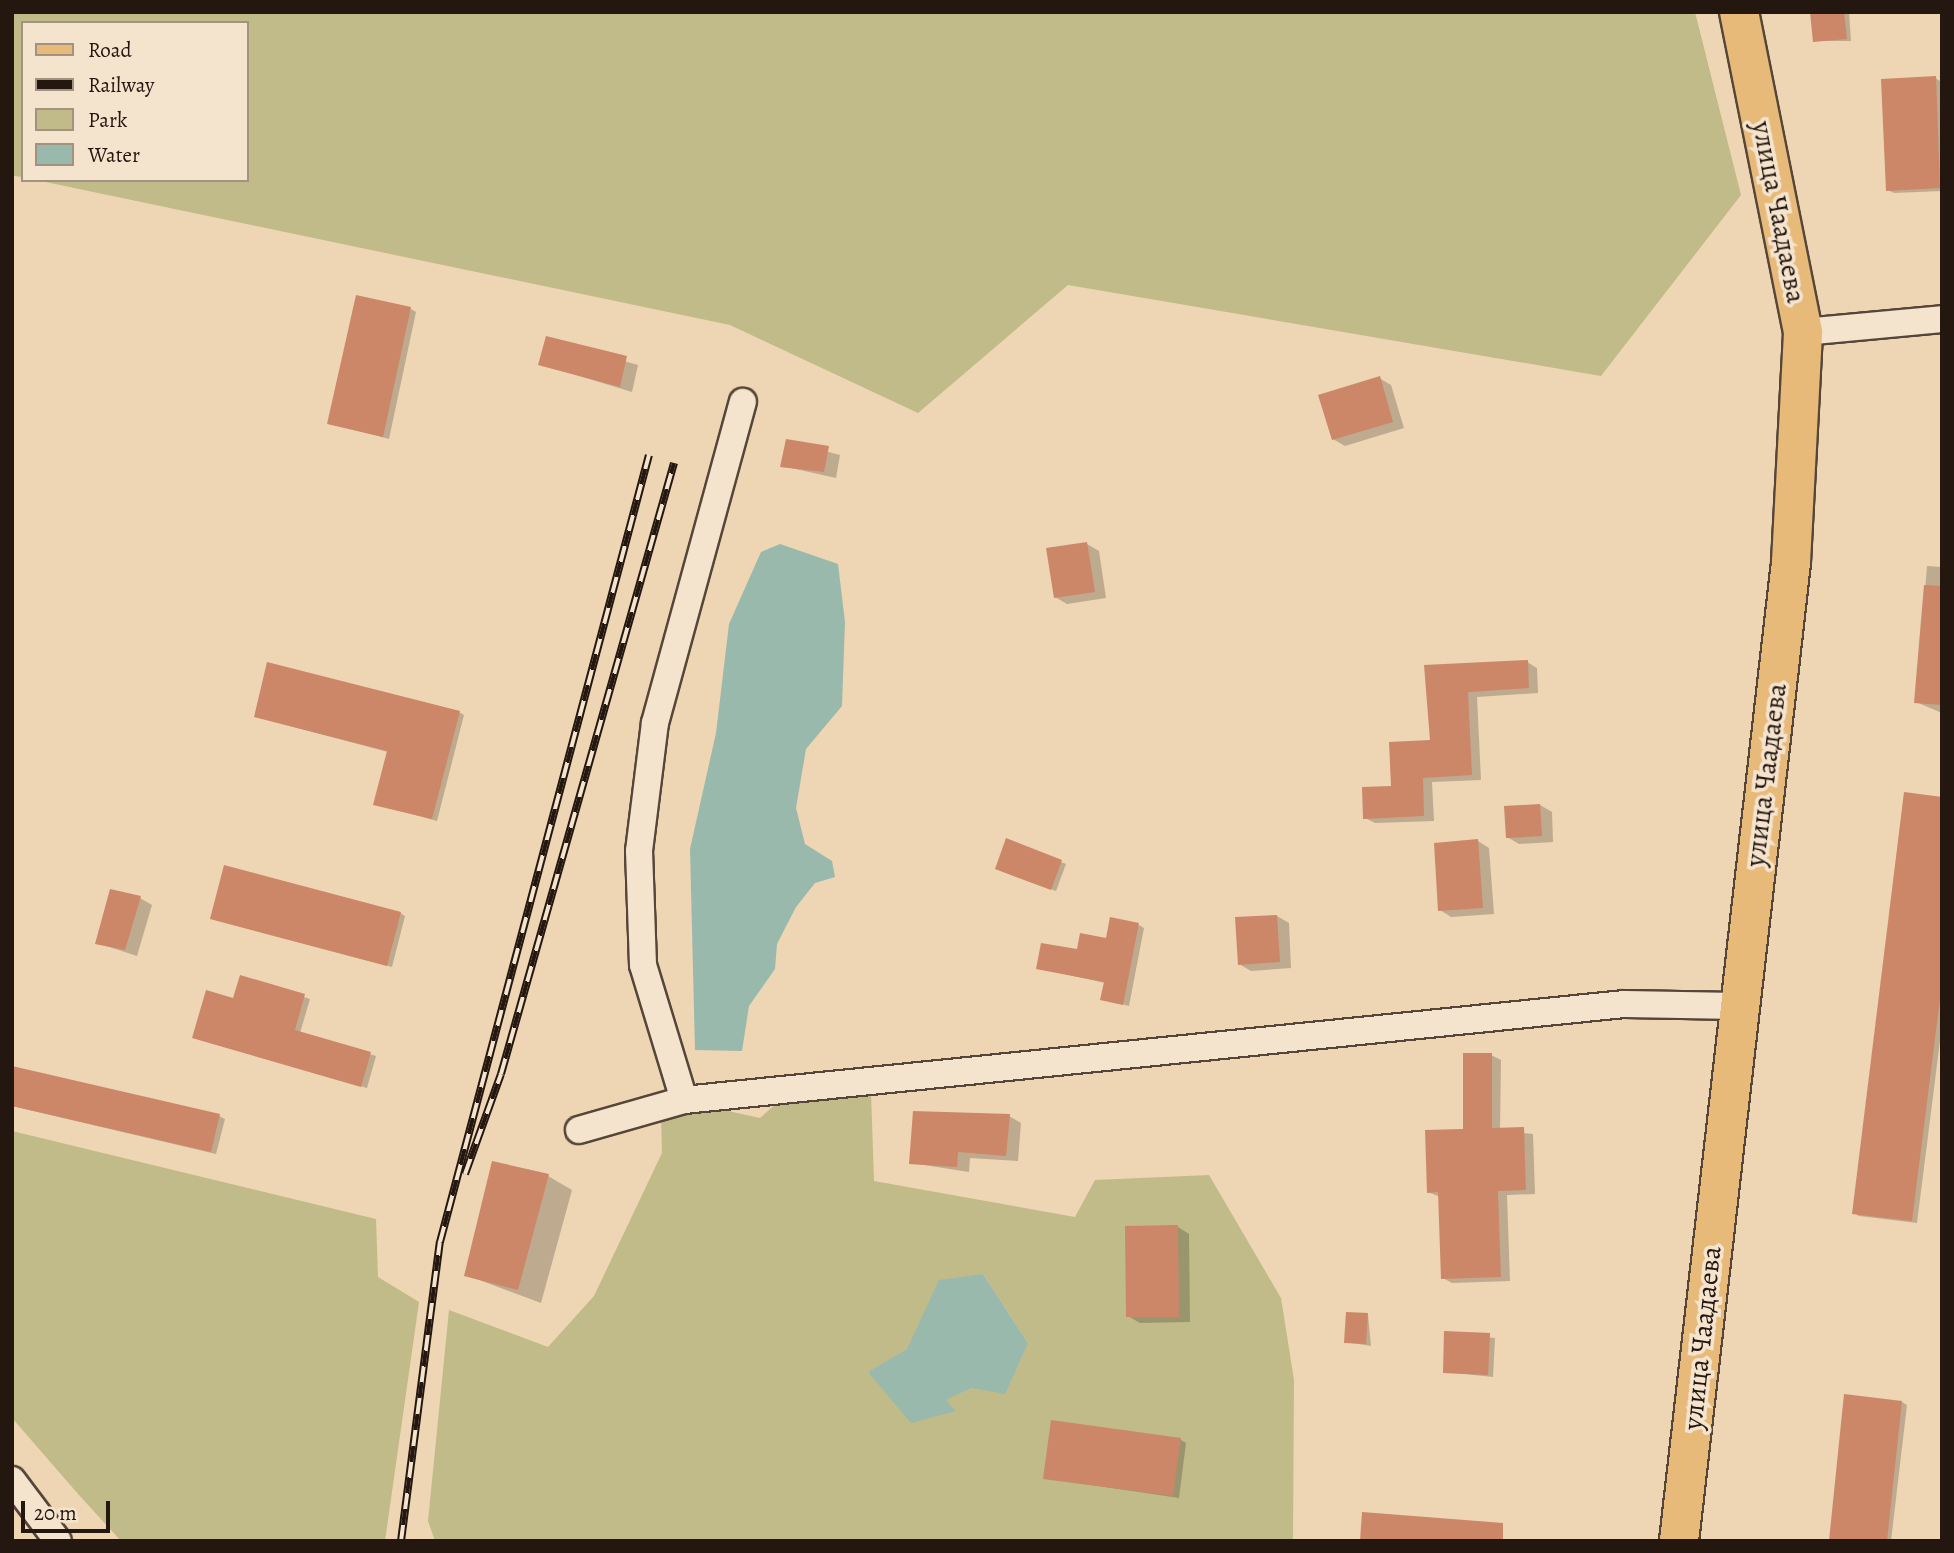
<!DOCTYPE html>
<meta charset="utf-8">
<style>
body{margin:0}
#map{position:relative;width:1954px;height:1553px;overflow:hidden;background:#eed5b3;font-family:Alegreya,serif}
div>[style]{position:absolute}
.green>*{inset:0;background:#c0bb88}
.water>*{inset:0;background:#99b9ac}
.shadow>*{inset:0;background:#0003}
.building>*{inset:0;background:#cb8768}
.roads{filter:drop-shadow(2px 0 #564639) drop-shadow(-2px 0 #564639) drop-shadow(0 2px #564639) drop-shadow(0 -2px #564639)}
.street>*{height:26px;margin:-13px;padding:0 13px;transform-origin:13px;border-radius:13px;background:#f4e4ce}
.primary>*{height:38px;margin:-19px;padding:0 19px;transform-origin:19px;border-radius:19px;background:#e7ba7a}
.rail>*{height:8px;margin-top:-4px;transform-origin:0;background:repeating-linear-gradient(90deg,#f4e4ce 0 16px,#241710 0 32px);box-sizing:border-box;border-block:2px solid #241710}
span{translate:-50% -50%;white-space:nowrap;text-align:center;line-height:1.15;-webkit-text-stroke:7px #f4e4ce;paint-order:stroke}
.street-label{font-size:28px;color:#241710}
.frame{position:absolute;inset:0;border:14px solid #241710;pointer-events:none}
.legend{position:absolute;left:21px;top:21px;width:228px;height:161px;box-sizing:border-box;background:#f4e4ce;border:2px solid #a19282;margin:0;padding:9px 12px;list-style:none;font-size:21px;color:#241710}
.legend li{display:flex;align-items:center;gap:14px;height:35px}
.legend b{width:35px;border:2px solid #a19282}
.scale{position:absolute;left:21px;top:1501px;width:89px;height:32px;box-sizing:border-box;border:4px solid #241710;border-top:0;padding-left:9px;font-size:21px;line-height:24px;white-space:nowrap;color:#241710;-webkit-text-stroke:5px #f4e4ce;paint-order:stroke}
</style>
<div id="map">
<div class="green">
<i style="clip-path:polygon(12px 12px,1695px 12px,1741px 195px,1601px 376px,1068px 285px,918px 413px,730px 325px,36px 180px,247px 180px,247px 23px,23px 23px,23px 177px,14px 176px,12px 182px)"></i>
<i style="clip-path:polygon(evenodd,871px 1093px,874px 1181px,1075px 1217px,1095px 1180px,1209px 1175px,1281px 1298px,1294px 1380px,1293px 1541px,435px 1541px,428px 1521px,449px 1310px,548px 1347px,594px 1296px,662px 1153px,661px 1115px,710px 1107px,760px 1118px,780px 1100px,871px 1093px,983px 1274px,1028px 1343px,972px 1388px,945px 1400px,956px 1411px,868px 1373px,907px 1349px,983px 1274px)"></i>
<i style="clip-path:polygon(12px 1131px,376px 1219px,378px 1277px,419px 1302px,385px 1541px,121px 1541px,79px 1495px,12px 1418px)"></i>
</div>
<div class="water">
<i style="clip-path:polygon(780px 544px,838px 564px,845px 622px,842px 706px,806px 749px,796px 808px,805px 844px,832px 861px,835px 877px,815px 883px,796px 907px,777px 944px,775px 969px,749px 1006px,742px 1051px,695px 1050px,690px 849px,716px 733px,729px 624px,761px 552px)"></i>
<i style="clip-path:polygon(983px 1274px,1028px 1343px,1005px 1394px,972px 1388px,946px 1400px,956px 1411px,911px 1423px,868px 1372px,907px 1349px,939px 1280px)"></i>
</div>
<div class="shadow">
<i style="clip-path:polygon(1812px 12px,1849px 12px,1851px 41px,1815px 41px)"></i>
<i style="clip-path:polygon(1935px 78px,1940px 81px,1942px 191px,1894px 193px,1888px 190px)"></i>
<i style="clip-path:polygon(411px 309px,416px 312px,389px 439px,329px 423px)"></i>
<i style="clip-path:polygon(547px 339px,638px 365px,632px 392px,540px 364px)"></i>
<i style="clip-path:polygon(1379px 378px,1391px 385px,1404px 428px,1345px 446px,1333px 439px)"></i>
<i style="clip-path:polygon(788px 441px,840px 455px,836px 478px,782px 466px)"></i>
<i style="clip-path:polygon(1087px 544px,1099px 551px,1106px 598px,1067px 604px,1055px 597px)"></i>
<i style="clip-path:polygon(1927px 566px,1942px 567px,1942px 713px,1916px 702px)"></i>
<i style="clip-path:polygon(1527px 662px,1537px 668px,1538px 693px,1477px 697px,1481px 780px,1432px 782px,1434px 821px,1375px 823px,1365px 818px,1432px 742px,1426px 666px)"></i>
<i style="clip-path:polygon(459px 712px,464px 715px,437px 821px,375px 804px,388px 752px,256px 717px)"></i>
<i style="clip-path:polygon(1942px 799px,1942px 1025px,1917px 1223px,1859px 1216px,1854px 1213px)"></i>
<i style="clip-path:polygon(1540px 805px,1552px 812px,1553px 842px,1519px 844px,1507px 837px)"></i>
<i style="clip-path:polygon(1478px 841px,1489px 848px,1494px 914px,1451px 917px,1440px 910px)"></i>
<i style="clip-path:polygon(1061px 862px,1066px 864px,1056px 891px,1002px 871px)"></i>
<i style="clip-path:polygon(140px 898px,152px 905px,137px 956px,97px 943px)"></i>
<i style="clip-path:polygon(400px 913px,405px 916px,392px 967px,212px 919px)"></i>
<i style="clip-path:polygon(1277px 916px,1289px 923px,1291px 968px,1251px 971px,1239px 964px)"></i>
<i style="clip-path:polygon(1139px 925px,1144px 928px,1129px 1006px,1102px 999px,1105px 983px,1038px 968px)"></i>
<i style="clip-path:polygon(241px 977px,310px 999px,300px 1033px,376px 1056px,367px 1088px,200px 1040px,235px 1000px)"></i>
<i style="clip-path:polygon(1491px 1055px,1501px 1060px,1500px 1130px,1533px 1134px,1535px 1194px,1507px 1195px,1510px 1281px,1452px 1283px,1443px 1278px,1440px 1197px,1428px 1192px,1465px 1130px)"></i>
<i style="clip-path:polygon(12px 1067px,219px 1116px,225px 1119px,216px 1154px,12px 1106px)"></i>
<i style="clip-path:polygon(1009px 1116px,1021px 1123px,1018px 1161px,970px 1158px,969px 1172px,911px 1163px)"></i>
<i style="clip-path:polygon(548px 1176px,572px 1190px,541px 1303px,466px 1275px)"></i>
<i style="clip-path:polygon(1178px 1227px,1189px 1234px,1190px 1322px,1140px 1323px,1128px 1316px)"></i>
<i style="clip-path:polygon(1368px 1315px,1371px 1346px,1346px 1342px)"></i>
<i style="clip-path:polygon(1446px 1333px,1495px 1338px,1493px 1377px,1444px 1372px)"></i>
<i style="clip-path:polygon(1902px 1402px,1907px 1405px,1891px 1541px,1831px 1541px)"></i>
<i style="clip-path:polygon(1181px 1440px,1186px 1443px,1179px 1498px,1045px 1478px)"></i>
</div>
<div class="building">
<i style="clip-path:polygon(1810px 12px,1844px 12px,1847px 39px,1813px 42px)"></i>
<i style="clip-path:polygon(1936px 76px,1940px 188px,1886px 191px,1881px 79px)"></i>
<i style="clip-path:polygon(356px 295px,411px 307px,383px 437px,327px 424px)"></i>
<i style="clip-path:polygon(546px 336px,627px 356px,620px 387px,538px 365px)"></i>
<i style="clip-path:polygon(1380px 376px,1393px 422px,1332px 440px,1318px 395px)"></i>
<i style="clip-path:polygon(786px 439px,829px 446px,824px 472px,780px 467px)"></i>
<i style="clip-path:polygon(1087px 542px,1095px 592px,1054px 598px,1046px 548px)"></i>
<i style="clip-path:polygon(1924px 585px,1942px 586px,1942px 705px,1914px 703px)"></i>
<i style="clip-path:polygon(1528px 660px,1529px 688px,1468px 692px,1472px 775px,1423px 778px,1424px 816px,1363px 819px,1362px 787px,1391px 786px,1389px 742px,1430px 740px,1424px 665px)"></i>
<i style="clip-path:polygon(267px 662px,460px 711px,432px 819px,373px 805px,387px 751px,254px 717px)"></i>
<i style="clip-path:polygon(1904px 792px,1942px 797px,1942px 983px,1912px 1221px,1852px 1214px)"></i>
<i style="clip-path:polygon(1540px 804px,1542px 836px,1506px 838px,1504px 806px)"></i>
<i style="clip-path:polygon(1006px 838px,1062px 860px,1051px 890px,995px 869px)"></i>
<i style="clip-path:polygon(1478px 839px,1483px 908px,1438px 911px,1434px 843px)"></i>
<i style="clip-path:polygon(224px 865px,401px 912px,387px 966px,210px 919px)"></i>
<i style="clip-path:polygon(110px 889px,141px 896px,125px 950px,95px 944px)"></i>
<i style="clip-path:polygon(1277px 915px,1280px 962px,1238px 965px,1235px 917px)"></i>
<i style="clip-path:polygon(1110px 917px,1139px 923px,1123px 1005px,1100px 1000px,1104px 982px,1036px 969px,1041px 943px,1077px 949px,1080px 933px,1106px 938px)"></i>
<i style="clip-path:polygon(240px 975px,305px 994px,295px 1030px,371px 1052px,361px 1087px,192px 1038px,206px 990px,233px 998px)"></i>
<i style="clip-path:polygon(1463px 1053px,1492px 1053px,1492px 1128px,1524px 1127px,1526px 1190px,1498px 1191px,1501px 1277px,1441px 1279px,1438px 1192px,1427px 1193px,1425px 1130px,1463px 1129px)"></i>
<i style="clip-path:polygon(12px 1066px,220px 1114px,211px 1152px,12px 1106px)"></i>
<i style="clip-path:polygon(913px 1111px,1010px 1114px,1006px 1156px,958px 1152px,957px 1167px,909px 1164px)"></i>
<i style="clip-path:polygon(492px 1161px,549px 1174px,518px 1290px,464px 1276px)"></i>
<i style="clip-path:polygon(1178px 1225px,1179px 1317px,1126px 1317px,1125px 1226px)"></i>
<i style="clip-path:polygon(1346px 1312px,1368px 1313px,1366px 1344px,1344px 1343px)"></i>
<i style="clip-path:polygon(1444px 1331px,1490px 1333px,1488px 1375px,1443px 1373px)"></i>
<i style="clip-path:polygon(1844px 1394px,1902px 1401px,1887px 1541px,1829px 1541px)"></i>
<i style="clip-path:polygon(1051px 1420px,1181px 1438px,1173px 1496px,1043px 1479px)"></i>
<i style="clip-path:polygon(1362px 1512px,1503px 1523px,1503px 1541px,1360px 1541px)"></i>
</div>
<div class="roads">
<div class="street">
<i style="left:1803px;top:332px;width:140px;rotate:-5.3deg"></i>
<i style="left:684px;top:1100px;width:141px;rotate:-106.9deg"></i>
<i style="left:643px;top:965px;width:114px;rotate:-92deg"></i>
<i style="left:639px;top:851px;width:129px;rotate:-82.9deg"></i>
<i style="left:655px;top:723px;width:333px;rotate:-74.7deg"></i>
<i style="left:579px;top:1130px;width:109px;rotate:-15.9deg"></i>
<i style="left:684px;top:1100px;width:945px;rotate:-5.83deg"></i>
<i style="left:1624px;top:1004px;width:115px;rotate:1deg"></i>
<i style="left:12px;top:1480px;width:76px;rotate:53deg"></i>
</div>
<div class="primary">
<i style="left:1679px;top:1541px;width:985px;rotate:-83.47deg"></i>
<i style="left:1791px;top:562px;width:230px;rotate:-87deg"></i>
<i style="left:1803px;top:332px;width:326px;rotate:-101.3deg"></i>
</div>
</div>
<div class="rail">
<i style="left:465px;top:1174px;width:106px;rotate:-70.2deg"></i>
<i style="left:501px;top:1074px;width:635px;rotate:-74.19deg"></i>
<i style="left:401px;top:1541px;width:302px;rotate:-82.6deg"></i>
<i style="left:440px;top:1242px;width:814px;rotate:-75.13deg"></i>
</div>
<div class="street-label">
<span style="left:1779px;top:212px;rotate:79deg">улица Чаадаева</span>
<span style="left:1766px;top:775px;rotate:-83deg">улица Чаадаева</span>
<span style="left:1702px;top:1338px;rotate:-84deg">улица Чаадаева</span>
</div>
<div class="frame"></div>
<ul class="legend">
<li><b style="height:9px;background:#e7ba7a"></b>Road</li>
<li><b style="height:9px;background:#241710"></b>Railway</li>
<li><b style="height:19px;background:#c0bb88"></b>Park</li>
<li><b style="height:19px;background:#99b9ac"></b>Water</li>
</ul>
<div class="scale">20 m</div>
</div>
